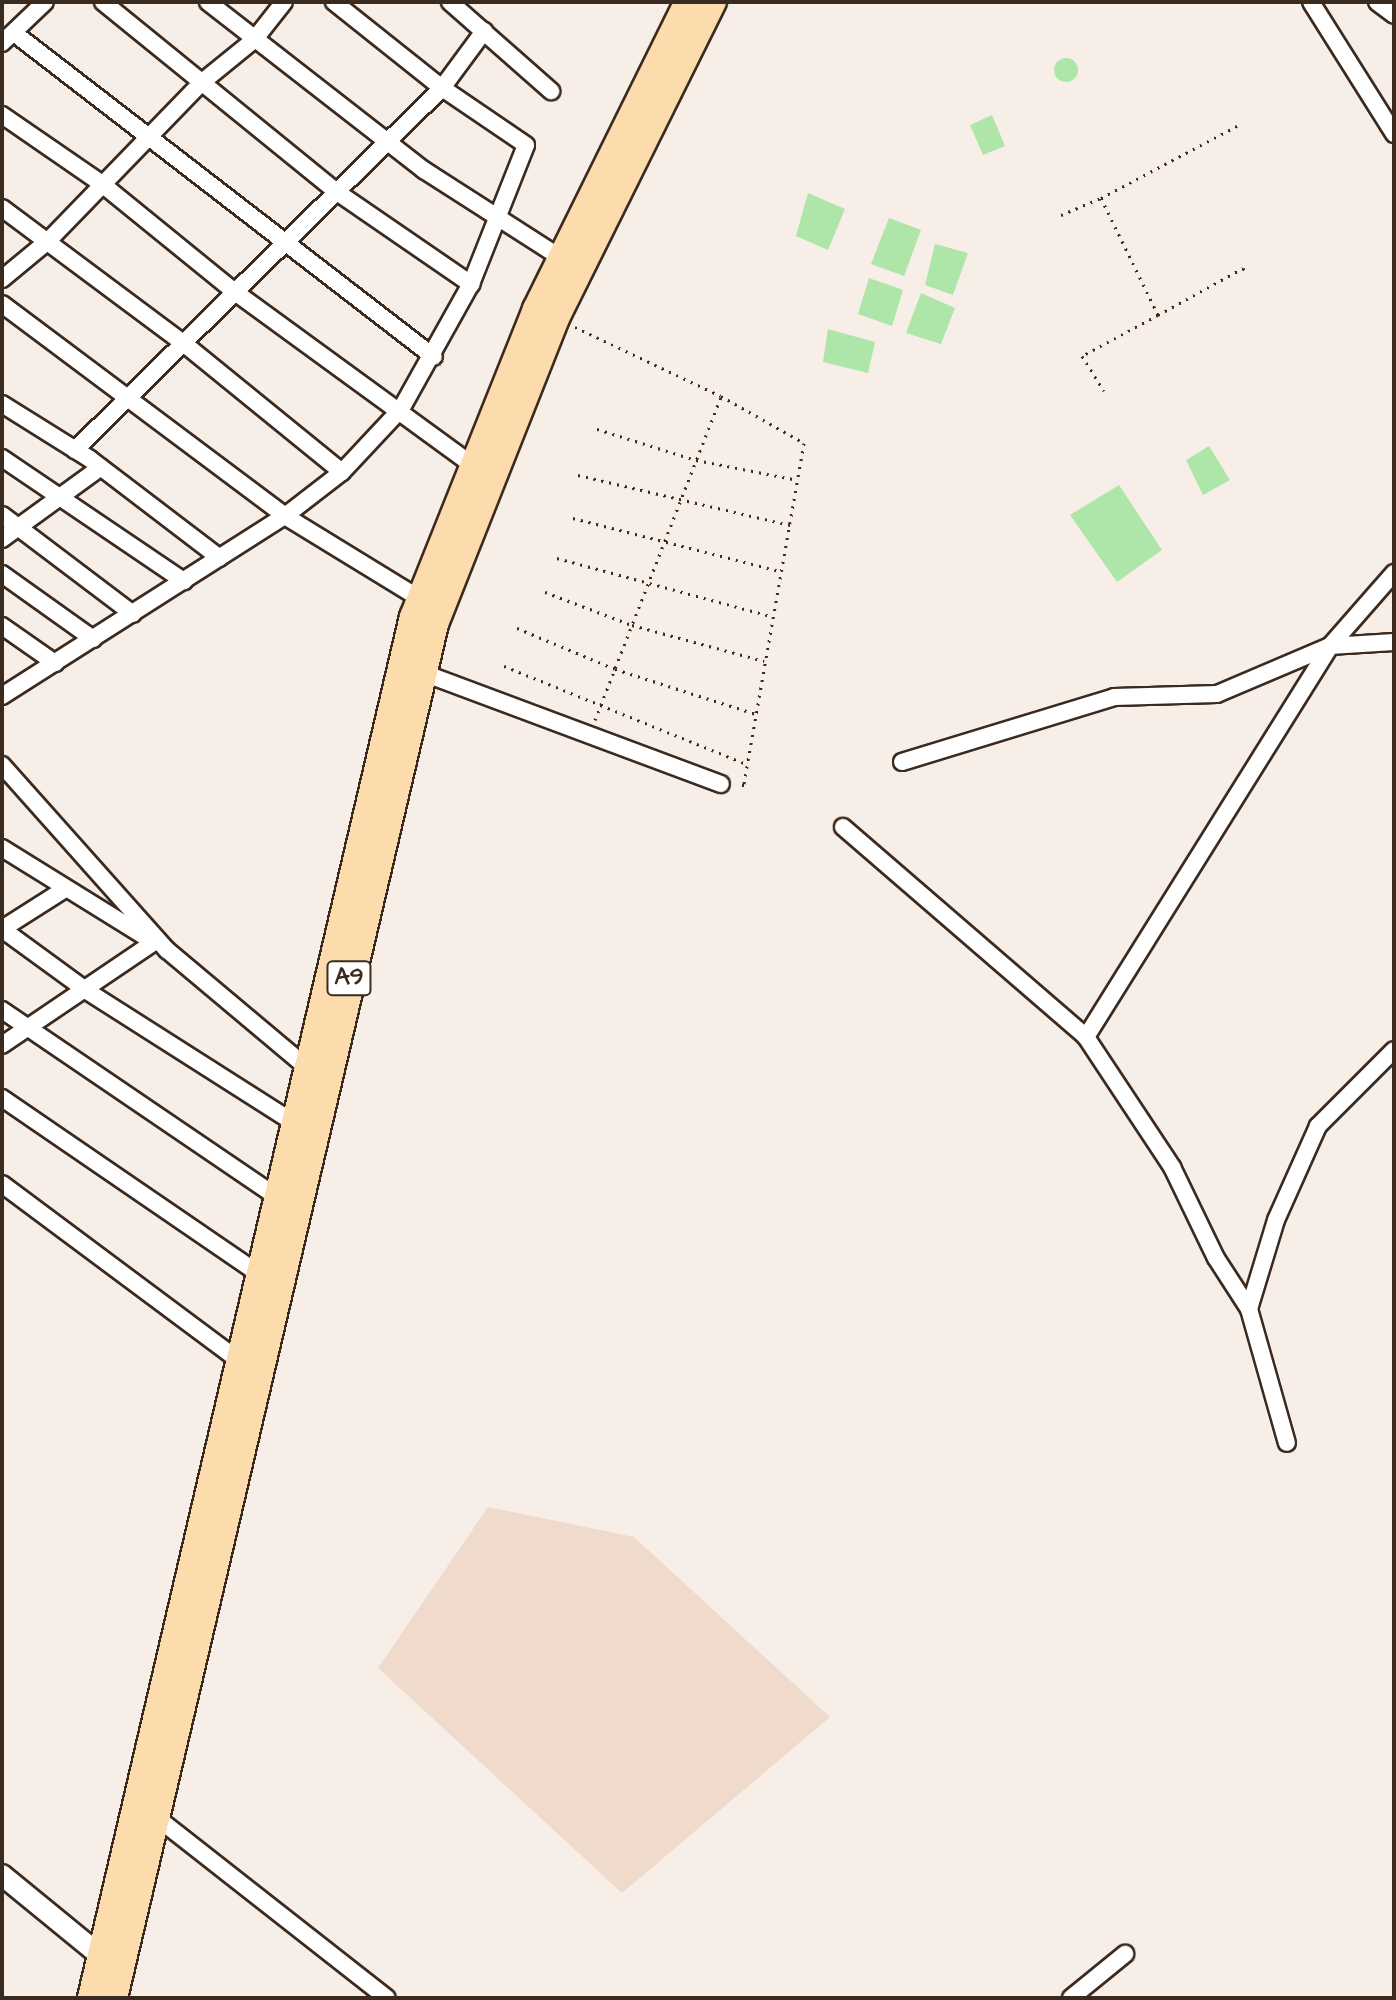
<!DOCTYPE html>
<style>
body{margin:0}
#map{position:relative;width:1396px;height:2000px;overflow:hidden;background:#f8eee8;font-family:"Architects Daughter",sans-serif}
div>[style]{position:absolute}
.built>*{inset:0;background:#efdacc}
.green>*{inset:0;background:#aee5a8}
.round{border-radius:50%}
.path>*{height:3px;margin-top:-1.5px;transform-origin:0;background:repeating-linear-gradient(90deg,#3b2a1e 0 2px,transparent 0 8px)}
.roads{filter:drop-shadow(2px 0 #3b2a1e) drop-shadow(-2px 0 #3b2a1e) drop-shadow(0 2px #3b2a1e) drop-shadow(0 -2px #3b2a1e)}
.minor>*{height:16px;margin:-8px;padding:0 8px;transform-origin:8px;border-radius:8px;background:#fff}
.tertiary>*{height:20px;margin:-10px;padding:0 10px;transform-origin:10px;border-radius:10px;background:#fff}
.trunk>*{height:26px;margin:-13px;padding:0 13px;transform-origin:13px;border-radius:13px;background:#fcdcac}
span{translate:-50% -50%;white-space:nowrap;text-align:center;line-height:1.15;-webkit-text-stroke:6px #fff;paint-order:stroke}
.shield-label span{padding:2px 6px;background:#fff;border:2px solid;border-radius:6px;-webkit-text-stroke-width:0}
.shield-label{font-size:24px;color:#3b2a1e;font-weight:700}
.frame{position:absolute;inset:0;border:4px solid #3b2a1e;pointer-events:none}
</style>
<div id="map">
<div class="built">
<i style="clip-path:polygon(488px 1507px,634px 1537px,830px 1717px,622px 1893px,378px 1668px)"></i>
</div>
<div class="green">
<i class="round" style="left:1054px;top:58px;width:24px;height:24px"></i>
<i style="clip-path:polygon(992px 115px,1005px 146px,983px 155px,970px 125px)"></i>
<i style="clip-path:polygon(808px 193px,845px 209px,828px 250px,796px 236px)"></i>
<i style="clip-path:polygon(889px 218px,921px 230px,904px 276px,871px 264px)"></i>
<i style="clip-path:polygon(935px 244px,968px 253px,953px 295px,925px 285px)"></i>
<i style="clip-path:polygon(869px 278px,903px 290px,892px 326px,858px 314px)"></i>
<i style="clip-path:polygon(921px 293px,955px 308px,941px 344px,906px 333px)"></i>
<i style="clip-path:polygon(828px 329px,875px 342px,868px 373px,823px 362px)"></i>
<i style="clip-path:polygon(1209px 446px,1230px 480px,1203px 495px,1186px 460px)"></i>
<i style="clip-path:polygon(1119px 485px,1162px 550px,1117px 582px,1070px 515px)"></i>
</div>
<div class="path">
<i style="left:1101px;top:198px;width:154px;rotate:-27.9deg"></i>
<i style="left:1061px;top:215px;width:43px;rotate:-23deg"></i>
<i style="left:1101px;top:198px;width:130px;rotate:64deg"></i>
<i style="left:1158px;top:315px;width:86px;rotate:151.7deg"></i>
<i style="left:1082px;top:356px;width:41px;rotate:57.8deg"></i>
<i style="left:1158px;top:315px;width:97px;rotate:-28.9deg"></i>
<i style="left:1243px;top:268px;width:6px;rotate:59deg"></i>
<i style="left:575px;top:327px;width:161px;rotate:25.3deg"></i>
<i style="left:721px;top:396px;width:95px;rotate:29.5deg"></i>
<i style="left:804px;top:443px;width:347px;rotate:100deg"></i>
<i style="left:744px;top:785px;width:8px;rotate:180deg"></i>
<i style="left:597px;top:429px;width:104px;rotate:17.4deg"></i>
<i style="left:696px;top:460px;width:104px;rotate:11.1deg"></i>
<i style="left:578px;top:475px;width:218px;rotate:13.3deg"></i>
<i style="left:573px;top:518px;width:213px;rotate:14.4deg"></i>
<i style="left:557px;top:558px;width:222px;rotate:15.2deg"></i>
<i style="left:545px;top:592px;width:93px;rotate:20.8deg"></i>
<i style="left:632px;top:625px;width:137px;rotate:15.3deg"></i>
<i style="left:517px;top:628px;width:106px;rotate:22.7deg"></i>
<i style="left:615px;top:669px;width:148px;rotate:17.7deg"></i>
<i style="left:504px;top:666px;width:261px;rotate:22deg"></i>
<i style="left:595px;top:720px;width:348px;rotate:-68.7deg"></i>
</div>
<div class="roads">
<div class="minor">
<i style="left:103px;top:2px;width:301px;rotate:39.1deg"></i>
<i style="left:337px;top:192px;width:163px;rotate:34.5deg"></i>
<i style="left:208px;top:2px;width:274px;rotate:37.9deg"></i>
<i style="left:424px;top:170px;width:163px;rotate:32.7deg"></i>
<i style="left:450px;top:2px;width:135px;rotate:41.4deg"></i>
<i style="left:1311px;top:2px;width:156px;rotate:57.8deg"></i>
<i style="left:1377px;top:2px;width:21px;rotate:37deg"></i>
<i style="left:14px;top:33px;width:530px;rotate:37.65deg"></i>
<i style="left:2px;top:43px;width:59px;rotate:-43.6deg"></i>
<i style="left:2px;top:115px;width:121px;rotate:34.6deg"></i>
<i style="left:102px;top:184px;width:171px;rotate:39.1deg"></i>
<i style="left:235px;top:292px;width:292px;rotate:36.1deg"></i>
<i style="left:2px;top:208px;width:224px;rotate:36.7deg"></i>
<i style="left:182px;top:342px;width:206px;rotate:39.1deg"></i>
<i style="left:2px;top:279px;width:60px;rotate:-39.6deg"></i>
<i style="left:48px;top:241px;width:220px;rotate:-45.9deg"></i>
<i style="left:201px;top:83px;width:68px;rotate:-39.1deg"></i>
<i style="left:254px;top:40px;width:48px;rotate:-51.7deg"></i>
<i style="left:2px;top:304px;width:354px;rotate:36.8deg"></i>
<i style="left:285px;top:516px;width:157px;rotate:31.5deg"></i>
<i style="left:2px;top:404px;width:104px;rotate:32deg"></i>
<i style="left:90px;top:459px;width:163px;rotate:37.3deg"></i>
<i style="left:75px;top:450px;width:515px;rotate:-44.61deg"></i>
<i style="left:442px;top:88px;width:71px;rotate:-53.6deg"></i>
<i style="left:2px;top:458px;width:220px;rotate:34.1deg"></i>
<i style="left:2px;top:515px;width:164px;rotate:37.1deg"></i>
<i style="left:2px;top:539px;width:122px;rotate:-36deg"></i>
<i style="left:2px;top:574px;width:112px;rotate:35.5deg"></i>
<i style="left:2px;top:626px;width:65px;rotate:34.9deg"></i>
<i style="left:421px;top:672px;width:320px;rotate:20.5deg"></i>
<i style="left:2px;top:696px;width:335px;rotate:-32.5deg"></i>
<i style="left:285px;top:516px;width:72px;rotate:-37.7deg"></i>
<i style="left:342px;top:472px;width:86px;rotate:-46.9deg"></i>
<i style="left:401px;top:409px;width:143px;rotate:-60.8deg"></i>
<i style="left:471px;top:284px;width:149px;rotate:-68.4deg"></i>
<i style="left:526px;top:145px;width:102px;rotate:-145.8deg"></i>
<i style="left:442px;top:88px;width:138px;rotate:-141.5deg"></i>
<i style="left:902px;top:762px;width:222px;rotate:-17deg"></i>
<i style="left:1114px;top:697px;width:103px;rotate:-1.7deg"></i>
<i style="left:1217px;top:694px;width:123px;rotate:-23deg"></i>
<i style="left:1330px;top:646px;width:64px;rotate:-3.6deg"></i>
<i style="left:2px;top:765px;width:248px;rotate:48.3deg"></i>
<i style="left:167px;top:950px;width:180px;rotate:40deg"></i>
<i style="left:843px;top:827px;width:321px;rotate:40.8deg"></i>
<i style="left:1086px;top:1037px;width:156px;rotate:56.5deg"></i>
<i style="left:1172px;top:1167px;width:101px;rotate:64.2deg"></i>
<i style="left:1216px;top:1258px;width:61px;rotate:57.1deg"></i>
<i style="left:1249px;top:1309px;width:139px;rotate:74.2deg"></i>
<i style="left:2px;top:848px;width:176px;rotate:31.8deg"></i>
<i style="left:65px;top:889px;width:75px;rotate:147.6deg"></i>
<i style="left:2px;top:929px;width:105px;rotate:36.1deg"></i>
<i style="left:87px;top:991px;width:244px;rotate:32.5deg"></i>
<i style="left:2px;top:1010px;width:331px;rotate:34.2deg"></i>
<i style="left:1086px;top:1037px;width:461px;rotate:-58deg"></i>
<i style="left:1330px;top:646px;width:97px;rotate:-48.8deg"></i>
<i style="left:2px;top:1045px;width:184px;rotate:-34.1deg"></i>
<i style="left:2px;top:1098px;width:310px;rotate:34.4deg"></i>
<i style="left:2px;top:1184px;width:294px;rotate:36.7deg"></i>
<i style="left:1249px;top:1309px;width:93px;rotate:-73.1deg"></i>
<i style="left:1276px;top:1220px;width:103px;rotate:-65.9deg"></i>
<i style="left:1318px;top:1126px;width:107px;rotate:-45deg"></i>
<i style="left:156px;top:1817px;width:293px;rotate:38.1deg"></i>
<i style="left:1071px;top:1998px;width:70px;rotate:-39.2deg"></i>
</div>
<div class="tertiary">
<i style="left:2px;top:1875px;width:128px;rotate:39.3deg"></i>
</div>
<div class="trunk">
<i style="left:91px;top:1998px;width:1418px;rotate:-76.88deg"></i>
<i style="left:413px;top:617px;width:332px;rotate:-68.2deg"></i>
<i style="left:536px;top:309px;width:343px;rotate:-63.7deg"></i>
<i style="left:114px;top:1998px;width:1411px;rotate:-76.85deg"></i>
<i style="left:435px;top:624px;width:329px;rotate:-68.4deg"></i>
<i style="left:556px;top:318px;width:353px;rotate:-63.6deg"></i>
</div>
</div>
<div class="shield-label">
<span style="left:349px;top:978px">A9</span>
</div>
<div class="frame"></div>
</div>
